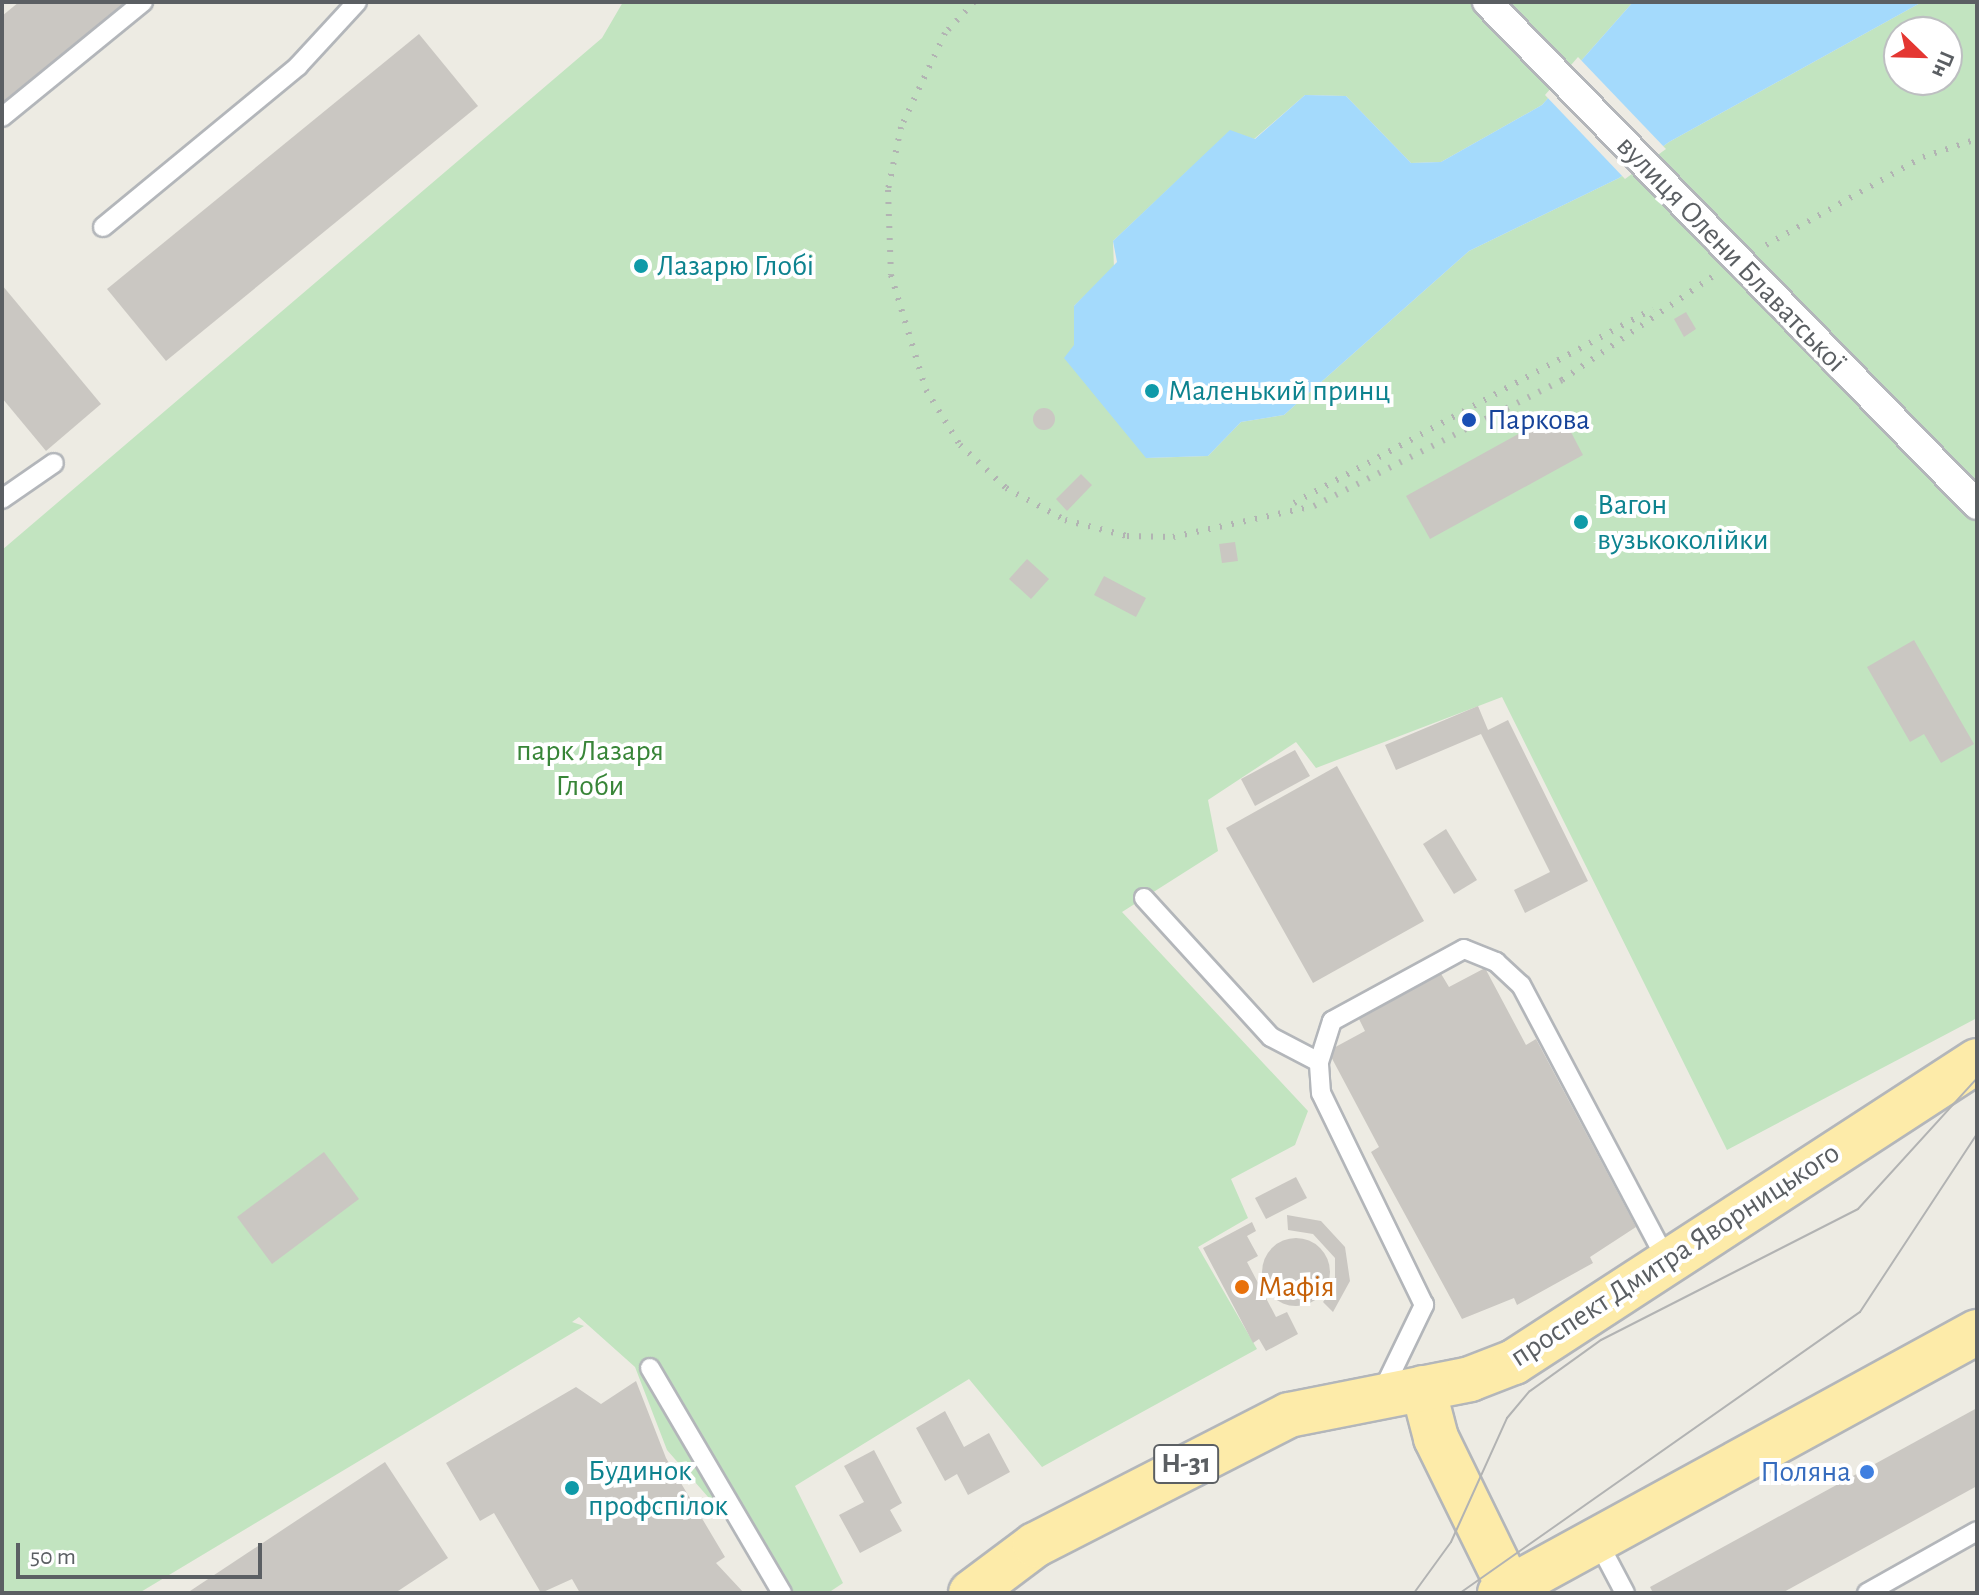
<!DOCTYPE html>
<meta charset="utf-8">
<style>
body{margin:0}
#map{position:relative;width:1979px;height:1595px;overflow:hidden;background:#edebe3;font-family:"Alegreya Sans",sans-serif}
div>[style]{position:absolute}
.green>*{inset:0;background:#c2e4c0}
.water>*{inset:0;background:#a4dafc}
.pier>*{inset:0;background:#edebe3}
.building>*{inset:0;background:#cac7c2}
.round{border-radius:50%}
.roads{filter:drop-shadow(2px 0 #b3b6ba) drop-shadow(-2px 0 #b3b6ba) drop-shadow(0 2px #b3b6ba) drop-shadow(0 -2px #b3b6ba)}
.service>*{height:18px;margin:-9px;padding:0 9px;transform-origin:9px;border-radius:9px;background:#fff}
.pedestrian>*{height:28px;margin:-14px;padding:0 14px;transform-origin:14px;border-radius:14px;background:#fff}
.primary>*{height:44px;margin:-22px;padding:0 22px;transform-origin:22px;border-radius:22px;background:#fdeba9}
.tram>*{height:2px;margin:-1px;padding:0 1px;transform-origin:1px;border-radius:1px;background:#b2b3b3}
.rail>*{height:6px;margin-top:-3px;transform-origin:0;background:repeating-linear-gradient(90deg,#b2b3b3 0 2px,transparent 0 12px)}
.dots>*{width:22px;height:22px;translate:-50% -50%;box-sizing:border-box;border:4px solid #fff;border-radius:50%}
span{translate:-50% -50%;white-space:nowrap;text-align:center;line-height:1.15;-webkit-text-stroke:8px #fff;paint-order:stroke}
.shield-label span{padding:2px 6px;background:#fff;border:2px solid;border-radius:6px;-webkit-text-stroke-width:0}
.shield-label{font-size:28px;color:#5b5f63;font-weight:700}
.street-label{font-size:30px;color:#5b5f63}
.culture-label{font-size:30px;color:#0d838f}
.left{translate:0 -50%;text-align:left}
.transit-label{font-size:30px;color:#164399}
.park-label{font-size:30px;color:#388538}
.food-label{font-size:30px;color:#c56008}
.shop-label{font-size:30px;color:#366cbe}
.right{translate:-100% -50%;text-align:right}
.frame{position:absolute;inset:0;border:4px solid #5b5f63;pointer-events:none}
.north{position:absolute;left:1883px;top:16px;width:80px;height:80px;box-sizing:border-box;background:#fff;border:2px solid #bdbfc1;border-radius:50%;rotate:113deg;font-size:22px;font-weight:700;line-height:32px;text-align:center;color:#5b5f63}
.north::after{content:'';display:block;margin:auto;width:28px;height:36px;background:#e43732;clip-path:polygon(50% 0,100% 100%,50% 72%,0 100%)}
.scale{position:absolute;left:16px;top:1543px;width:246px;height:36px;box-sizing:border-box;border:4px solid #5b5f63;border-top:0;padding-left:10px;font-size:24px;line-height:28px;white-space:nowrap;color:#5b5f63;-webkit-text-stroke:6px #fff;paint-order:stroke}
</style>
<div id="map">
<div class="green">
<i style="clip-path:polygon(evenodd,623px 2px,1633px 2px,1542px 105px,1441px 162px,1411px 163px,1346px 96px,1305px 95px,1254px 139px,1230px 131px,1113px 241px,1114px 268px,1074px 306px,1074px 345px,1147px 458px,1208px 456px,1241px 422px,1284px 415px,1469px 251px,1619px 178px,1669px 142px,1922px 2px,1977px 2px,1977px 1018px,1727px 1150px,1502px 697px,1316px 768px,1296px 742px,1208px 800px,1218px 851px,1122px 912px,1308px 1111px,1295px 1145px,1231px 1179px,1248px 1218px,1198px 1247px,1257px 1349px,1042px 1467px,969px 1379px,795px 1486px,843px 1583px,828px 1593px,792px 1593px,667px 1450px,635px 1367px,579px 1317px,572px 1322px,584px 1326px,139px 1593px,2px 1593px,2px 550px,602px 38px,623px 2px,1899px 32px,1947px 32px,1947px 80px,1899px 80px,1899px 32px)"></i>
</div>
<div class="water">
<i style="clip-path:polygon(1633px 2px,1922px 2px,1669px 142px,1619px 178px,1469px 251px,1284px 415px,1241px 422px,1208px 456px,1146px 458px,1064px 358px,1074px 345px,1074px 306px,1117px 262px,1113px 241px,1230px 130px,1255px 139px,1305px 95px,1346px 96px,1411px 163px,1441px 162px,1542px 105px)"></i>
</div>
<div class="pier">
<i style="clip-path:polygon(1578px 57px,1666px 149px,1625px 179px,1545px 95px)"></i>
</div>
<div class="building">
<i style="clip-path:polygon(19px 2px,127px 2px,2px 104px,2px 16px)"></i>
<i style="clip-path:polygon(419px 34px,478px 106px,166px 361px,107px 289px)"></i>
<i style="clip-path:polygon(2px 285px,101px 404px,46px 451px,2px 398px)"></i>
<i style="clip-path:polygon(1686px 312px,1696px 329px,1684px 337px,1674px 319px)"></i>
<i class="round" style="left:1033px;top:408px;width:22px;height:22px"></i>
<i style="clip-path:polygon(1560px 411px,1583px 455px,1430px 539px,1406px 496px)"></i>
<i style="clip-path:polygon(1081px 474px,1092px 485px,1067px 511px,1056px 499px)"></i>
<i style="clip-path:polygon(1235px 542px,1238px 561px,1222px 563px,1219px 544px)"></i>
<i style="clip-path:polygon(1027px 559px,1049px 579px,1031px 599px,1009px 579px)"></i>
<i style="clip-path:polygon(1104px 576px,1146px 598px,1136px 617px,1094px 595px)"></i>
<i style="clip-path:polygon(1914px 640px,1974px 744px,1941px 763px,1924px 734px,1910px 742px,1867px 667px)"></i>
<i style="clip-path:polygon(1478px 706px,1488px 730px,1508px 720px,1588px 881px,1525px 913px,1514px 890px,1550px 872px,1481px 734px,1396px 770px,1385px 745px)"></i>
<i style="clip-path:polygon(1295px 750px,1310px 776px,1255px 806px,1241px 779px)"></i>
<i style="clip-path:polygon(1337px 766px,1424px 921px,1313px 983px,1226px 828px)"></i>
<i style="clip-path:polygon(1446px 829px,1477px 880px,1454px 894px,1423px 844px)"></i>
<i style="clip-path:polygon(1485px 968px,1526px 1045px,1536px 1039px,1636px 1227px,1590px 1257px,1593px 1263px,1517px 1305px,1514px 1298px,1462px 1319px,1371px 1152px,1379px 1147px,1328px 1051px,1365px 1031px,1358px 1017px,1440px 972px,1449px 987px)"></i>
<i style="clip-path:polygon(324px 1152px,359px 1199px,272px 1264px,237px 1217px)"></i>
<i style="clip-path:polygon(1296px 1177px,1307px 1198px,1266px 1219px,1255px 1198px)"></i>
<i style="clip-path:polygon(1287px 1215px,1321px 1221px,1345px 1247px,1350px 1281px,1333px 1312px,1323px 1302px,1335px 1285px,1335px 1258px,1313px 1234px,1288px 1230px)"></i>
<i style="clip-path:polygon(1252px 1222px,1256px 1231px,1247px 1236px,1258px 1256px,1247px 1262px,1276px 1317px,1287px 1312px,1298px 1334px,1266px 1351px,1259px 1339px,1253px 1343px,1203px 1248px)"></i>
<i class="round" style="left:1262px;top:1238px;width:68px;height:68px"></i>
<i style="clip-path:polygon(636px 1381px,666px 1458px,725px 1557px,716px 1563px,744px 1593px,580px 1593px,572px 1579px,541px 1593px,494px 1513px,480px 1521px,446px 1463px,576px 1387px,601px 1404px)"></i>
<i style="clip-path:polygon(1977px 1408px,1977px 1486px,1782px 1593px,1653px 1593px,1650px 1587px)"></i>
<i style="clip-path:polygon(945px 1411px,964px 1447px,989px 1433px,1010px 1472px,968px 1495px,957px 1474px,945px 1481px,916px 1428px)"></i>
<i style="clip-path:polygon(874px 1450px,902px 1503px,890px 1510px,902px 1531px,860px 1553px,839px 1515px,864px 1502px,844px 1466px)"></i>
<i style="clip-path:polygon(385px 1462px,448px 1558px,395px 1593px,187px 1593px)"></i>
</div>
<div class="roads">
<div class="service">
<i style="left:2px;top:117px;width:182px;rotate:-39.2deg"></i>
<i style="left:103px;top:227px;width:253px;rotate:-39.5deg"></i>
<i style="left:298px;top:66px;width:87px;rotate:-47.3deg"></i>
<i style="left:2px;top:499px;width:63px;rotate:-34.7deg"></i>
<i style="left:1144px;top:898px;width:188px;rotate:47.6deg"></i>
<i style="left:1271px;top:1037px;width:54px;rotate:27.5deg"></i>
<i style="left:650px;top:1368px;width:261px;rotate:59.6deg"></i>
<i style="left:1382px;top:1392px;width:97px;rotate:-64.2deg"></i>
<i style="left:1424px;top:1305px;width:236px;rotate:-115.9deg"></i>
<i style="left:1321px;top:1093px;width:31px;rotate:-94deg"></i>
<i style="left:1319px;top:1062px;width:43px;rotate:-72.4deg"></i>
<i style="left:1332px;top:1021px;width:150px;rotate:-28.6deg"></i>
<i style="left:1464px;top:949px;width:35px;rotate:22deg"></i>
<i style="left:1496px;top:962px;width:34px;rotate:43deg"></i>
<i style="left:1521px;top:985px;width:295px;rotate:62.1deg"></i>
<i style="left:1597px;top:1540px;width:60px;rotate:62.2deg"></i>
<i style="left:1867px;top:1593px;width:126px;rotate:-29.4deg"></i>
</div>
<div class="pedestrian">
<i style="left:1487px;top:2px;width:702px;rotate:45.75deg"></i>
</div>
<div class="primary">
<i style="left:1423px;top:1388px;width:52px;rotate:75.4deg"></i>
<i style="left:1436px;top:1438px;width:166px;rotate:63.9deg"></i>
<i style="left:971px;top:1593px;width:80px;rotate:-36.9deg"></i>
<i style="left:1035px;top:1545px;width:285px;rotate:-27.1deg"></i>
<i style="left:1289px;top:1415px;width:185px;rotate:-11.2deg"></i>
<i style="left:1470px;top:1379px;width:47px;rotate:-21.1deg"></i>
<i style="left:1514px;top:1362px;width:552px;rotate:-33.03deg"></i>
<i style="left:1500px;top:1593px;width:544px;rotate:-28.69deg"></i>
</div>
</div>
<div class="tram">
<i style="left:1414px;top:1593px;width:63px;rotate:-54deg"></i>
<i style="left:1451px;top:1542px;width:136px;rotate:-65.7deg"></i>
<i style="left:1507px;top:1418px;width:35px;rotate:-50deg"></i>
<i style="left:1530px;top:1391px;width:87px;rotate:-35.7deg"></i>
<i style="left:1601px;top:1340px;width:288px;rotate:-27deg"></i>
<i style="left:1858px;top:1209px;width:177px;rotate:-47.7deg"></i>
<i style="left:1460px;top:1593px;width:489px;rotate:-35.1deg"></i>
<i style="left:1860px;top:1312px;width:213px;rotate:-56.7deg"></i>
</div>
<div class="rail">
<i style="left:974px;top:2px;width:42px;rotate:133.1deg"></i>
<i style="left:945px;top:33px;width:104px;rotate:115.1deg"></i>
<i style="left:901px;top:127px;width:64px;rotate:101.7deg"></i>
<i style="left:888px;top:190px;width:85px;rotate:88deg"></i>
<i style="left:891px;top:275px;width:120px;rotate:73.1deg"></i>
<i style="left:926px;top:390px;width:65px;rotate:58.3deg"></i>
<i style="left:960px;top:445px;width:63px;rotate:43.1deg"></i>
<i style="left:1006px;top:488px;width:67px;rotate:28.5deg"></i>
<i style="left:1065px;top:520px;width:64px;rotate:14.5deg"></i>
<i style="left:1127px;top:536px;width:46px;rotate:1.2deg"></i>
<i style="left:1173px;top:537px;width:144px;rotate:-12.4deg"></i>
<i style="left:1314px;top:506px;width:278px;rotate:-26.9deg"></i>
<i style="left:1562px;top:380px;width:187px;rotate:-34.5deg"></i>
<i style="left:1766px;top:245px;width:180px;rotate:-29.3deg"></i>
<i style="left:1923px;top:157px;width:57px;rotate:-18.4deg"></i>
<i style="left:1294px;top:503px;width:408px;rotate:-28.4deg"></i>
</div>
<div class="dots">
<i style="left:641px;top:266px;background:#0f9aa8"></i>
<i style="left:1152px;top:391px;background:#0f9aa8"></i>
<i style="left:1469px;top:420px;background:#1a4fb4"></i>
<i style="left:1581px;top:522px;background:#0f9aa8"></i>
<i style="left:1242px;top:1287px;background:#e8710a"></i>
<i style="left:1867px;top:1472px;background:#3f7fe0"></i>
<i style="left:572px;top:1488px;background:#0f9aa8"></i>
</div>
<div class="shield-label">
<span style="left:1186px;top:1464px">Н-31</span>
</div>
<div class="street-label">
<span style="left:1731px;top:254px;rotate:46deg">вулиця Олени Блаватської</span>
<span style="left:1675px;top:1255px;rotate:-33deg">проспект Дмитра Яворницького</span>
</div>
<div class="culture-label">
<span class="left" style="left:657px;top:266px">Лазарю Глобі</span>
<span class="left" style="left:1168px;top:391px">Маленький принц</span>
<span class="left" style="left:1597px;top:522px">Вагон<br>вузькоколійки</span>
<span class="left" style="left:588px;top:1488px">Будинок<br>профспілок</span>
</div>
<div class="transit-label">
<span class="left" style="left:1487px;top:420px">Паркова</span>
</div>
<div class="park-label">
<span style="left:590px;top:768px">парк Лазаря<br>Глоби</span>
</div>
<div class="food-label">
<span class="left" style="left:1258px;top:1287px">Мафія</span>
</div>
<div class="shop-label">
<span class="right" style="left:1851px;top:1472px">Поляна</span>
</div>
<div class="frame"></div>
<div class="north">Пн</div>
<div class="scale">50 m</div>
</div>
